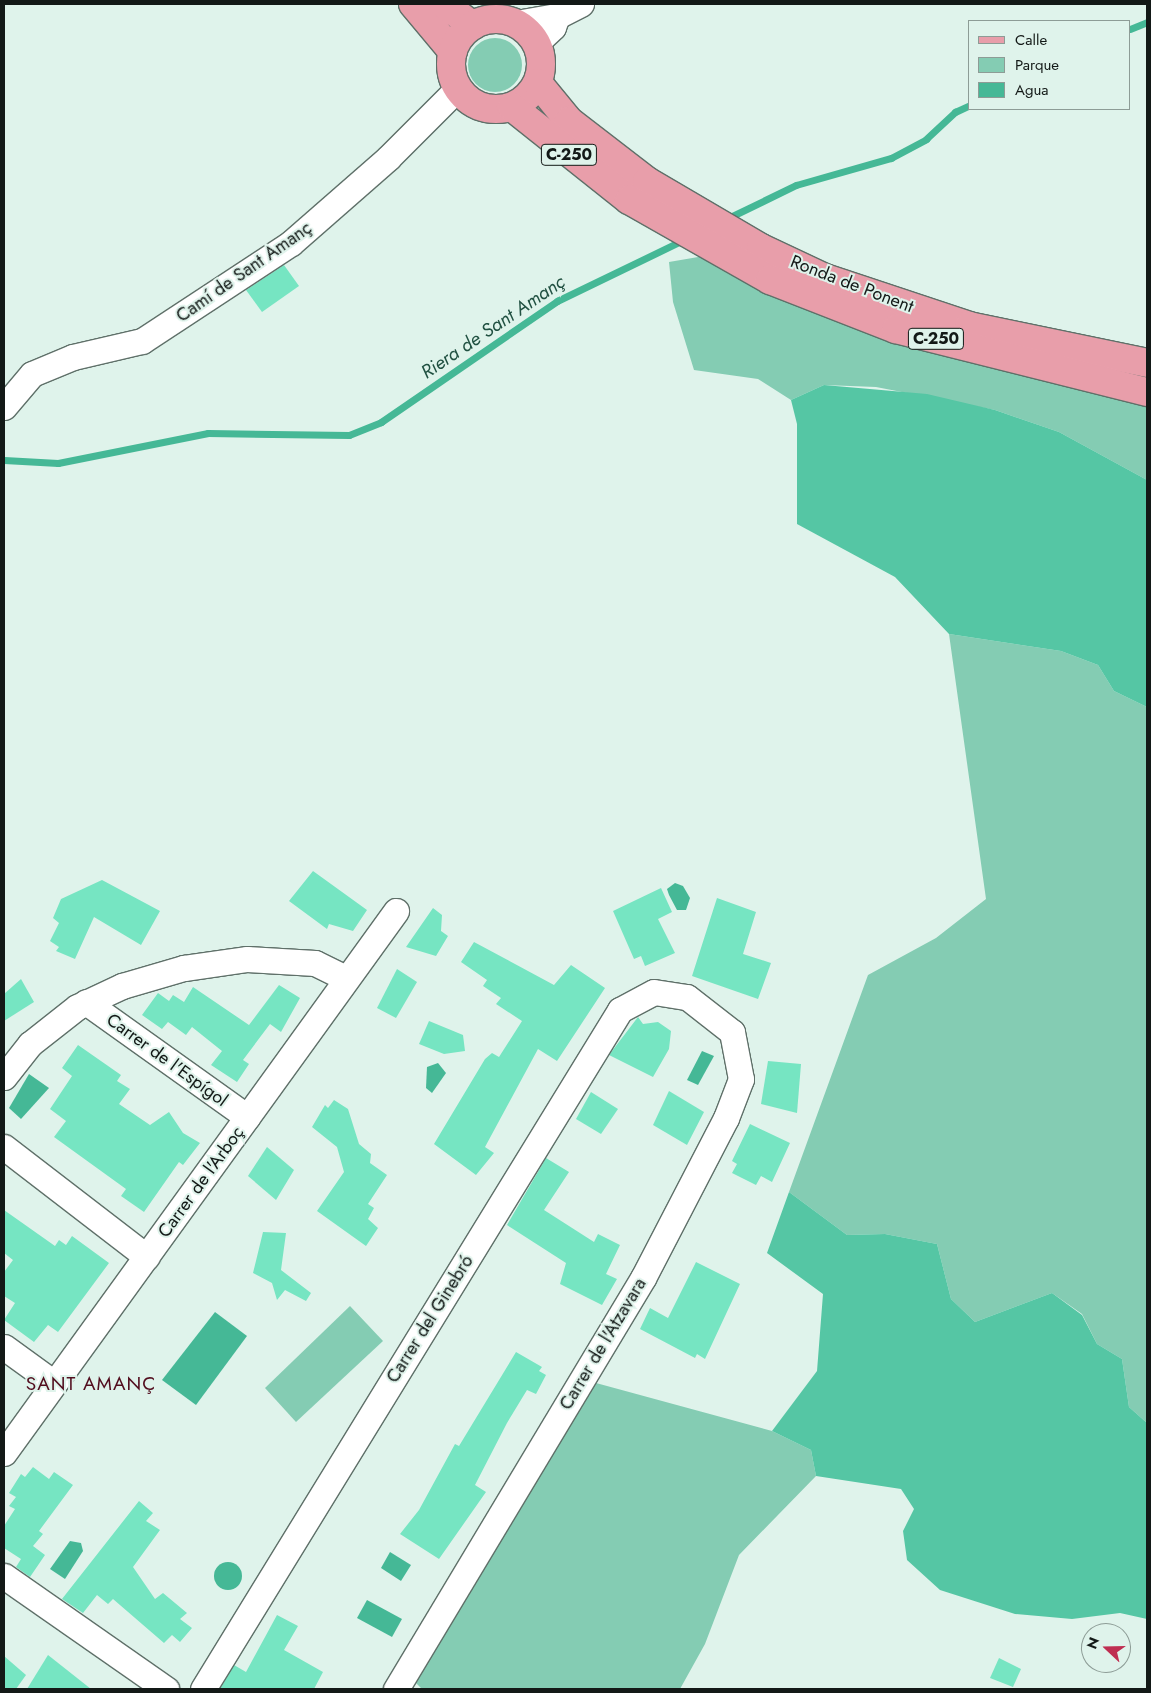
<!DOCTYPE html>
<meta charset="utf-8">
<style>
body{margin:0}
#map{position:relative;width:1151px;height:1693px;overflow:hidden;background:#dff3eb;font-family:Jost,sans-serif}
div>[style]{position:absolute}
.green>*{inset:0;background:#84ccb3}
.round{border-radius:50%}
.forest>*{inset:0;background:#55c6a4}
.water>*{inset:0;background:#45b896}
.stream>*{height:7px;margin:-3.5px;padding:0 3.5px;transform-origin:3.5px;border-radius:3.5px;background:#45b896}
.building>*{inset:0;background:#76e5c2}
.roads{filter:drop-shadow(1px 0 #5f7069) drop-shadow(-1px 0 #5f7069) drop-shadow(0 1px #5f7069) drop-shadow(0 -1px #5f7069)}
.minor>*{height:25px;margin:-12.5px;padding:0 12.5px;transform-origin:12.5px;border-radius:12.5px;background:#fff}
.primary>*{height:28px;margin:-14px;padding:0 14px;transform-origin:14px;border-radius:14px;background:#e89eaa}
.primary>.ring{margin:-14px;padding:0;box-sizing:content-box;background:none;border:28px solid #e89eaa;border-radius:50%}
span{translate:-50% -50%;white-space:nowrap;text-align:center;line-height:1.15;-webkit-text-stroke:4px #dff3eb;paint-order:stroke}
.shield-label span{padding:1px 4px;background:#dff3eb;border:1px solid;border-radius:4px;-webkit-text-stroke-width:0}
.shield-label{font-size:16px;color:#131917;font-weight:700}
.street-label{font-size:18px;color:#131917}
.water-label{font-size:19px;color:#215142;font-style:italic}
.neighbourhood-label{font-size:19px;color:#520d1e;letter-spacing:1px}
.frame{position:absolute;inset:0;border:5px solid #131917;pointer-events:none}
.legend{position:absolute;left:968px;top:20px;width:162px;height:90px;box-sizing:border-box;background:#dff3eb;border:1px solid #8d9c96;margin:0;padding:6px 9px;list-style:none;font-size:15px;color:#131917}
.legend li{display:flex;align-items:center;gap:10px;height:25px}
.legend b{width:25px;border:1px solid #8d9c96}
.north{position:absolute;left:1081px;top:1623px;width:50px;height:50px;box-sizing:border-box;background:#dff3eb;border:1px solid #8d9c96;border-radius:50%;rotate:291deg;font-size:14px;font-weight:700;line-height:20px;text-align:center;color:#131917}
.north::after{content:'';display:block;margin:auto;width:18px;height:22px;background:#bf2e51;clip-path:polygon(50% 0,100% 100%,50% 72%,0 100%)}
</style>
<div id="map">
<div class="green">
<i class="round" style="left:468px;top:38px;width:54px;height:54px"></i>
<i style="clip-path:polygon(704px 256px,1135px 397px,1147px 408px,1147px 480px,1059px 432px,995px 410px,876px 387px,824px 385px,791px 400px,758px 379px,694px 370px,673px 302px,669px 262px)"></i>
<i style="clip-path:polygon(949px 634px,1061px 651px,1098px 665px,1114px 691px,1147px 707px,1147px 1423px,1129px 1407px,1122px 1359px,1097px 1344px,1082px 1314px,1052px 1293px,975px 1322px,951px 1299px,937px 1244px,885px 1234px,847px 1235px,789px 1192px,868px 975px,936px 938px,986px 899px)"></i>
<i style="clip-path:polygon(350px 1306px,383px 1341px,296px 1422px,265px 1388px)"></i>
<i style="clip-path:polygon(596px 1383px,772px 1431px,811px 1450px,816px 1476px,739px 1555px,705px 1644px,680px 1689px,422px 1689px,415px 1682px)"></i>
</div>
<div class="forest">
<i style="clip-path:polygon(824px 385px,927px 394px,995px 410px,1059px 432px,1147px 480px,1147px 707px,1114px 691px,1098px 665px,1061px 651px,949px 634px,895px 577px,797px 524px,797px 424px,791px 400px)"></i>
<i style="clip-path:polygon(789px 1192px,847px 1235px,885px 1234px,937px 1244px,951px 1299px,975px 1322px,1052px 1293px,1082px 1315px,1097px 1344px,1122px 1359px,1129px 1407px,1147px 1423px,1147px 1619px,1120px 1613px,1072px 1619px,1015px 1614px,940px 1590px,907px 1560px,903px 1531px,914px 1509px,901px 1489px,816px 1476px,811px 1450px,772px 1431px,817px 1371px,823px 1294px,767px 1253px)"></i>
</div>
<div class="water">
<i style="clip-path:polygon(675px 883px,683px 886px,690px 898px,686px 910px,677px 910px,669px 895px,667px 889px)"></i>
<i style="clip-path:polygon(702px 1051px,714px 1056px,698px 1085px,687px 1080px)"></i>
<i style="clip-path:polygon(438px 1063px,446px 1073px,432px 1093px,426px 1088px,427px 1067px)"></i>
<i style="clip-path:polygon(29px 1074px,49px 1088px,21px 1119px,9px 1108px)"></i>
<i style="clip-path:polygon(215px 1312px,247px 1336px,196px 1405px,162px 1380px)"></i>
<i style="clip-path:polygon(70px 1541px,81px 1543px,83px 1551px,65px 1579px,50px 1569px)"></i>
<i style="clip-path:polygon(390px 1552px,411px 1565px,401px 1581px,381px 1568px)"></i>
<i class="round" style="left:214px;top:1562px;width:28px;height:28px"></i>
<i style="clip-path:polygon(367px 1600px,402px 1619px,392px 1637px,357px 1618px)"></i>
</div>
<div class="stream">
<i style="left:1130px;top:29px;width:18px;rotate:-22deg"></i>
<i style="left:726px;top:219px;width:78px;rotate:-25.9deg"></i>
<i style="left:796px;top:185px;width:99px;rotate:-15.9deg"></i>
<i style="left:891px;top:158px;width:40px;rotate:-28deg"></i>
<i style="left:926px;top:139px;width:40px;rotate:-43deg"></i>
<i style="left:955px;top:112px;width:17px;rotate:-25deg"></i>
<i style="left:4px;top:460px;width:54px;rotate:3.2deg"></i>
<i style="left:58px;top:463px;width:153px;rotate:-11.3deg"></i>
<i style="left:208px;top:433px;width:141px;rotate:0.8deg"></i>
<i style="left:349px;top:435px;width:35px;rotate:-22deg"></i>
<i style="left:381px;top:422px;width:214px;rotate:-34.5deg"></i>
<i style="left:557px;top:301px;width:142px;rotate:-25.8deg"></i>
</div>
<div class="building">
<i style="clip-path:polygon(284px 265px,299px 286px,262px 312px,246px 290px)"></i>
<i style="clip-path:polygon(313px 871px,367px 910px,353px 931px,329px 924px,327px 929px,289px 901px)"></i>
<i style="clip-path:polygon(102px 880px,160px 911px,141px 945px,94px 917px,75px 959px,56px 951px,59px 947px,50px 941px,59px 923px,53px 918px,61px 899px)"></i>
<i style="clip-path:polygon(661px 888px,672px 912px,658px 919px,675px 953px,645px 966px,641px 956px,634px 959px,613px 911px)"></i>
<i style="clip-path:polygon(717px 898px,756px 912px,743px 954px,771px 963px,758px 999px,692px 976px)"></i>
<i style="clip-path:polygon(433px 908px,442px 915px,441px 931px,448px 936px,436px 956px,406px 947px)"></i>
<i style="clip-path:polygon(474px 942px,554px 985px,571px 965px,605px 988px,557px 1061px,538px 1049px,485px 1147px,494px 1153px,476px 1175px,434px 1144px,485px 1059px,492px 1053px,499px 1057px,522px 1021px,496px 1004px,501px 998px,483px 986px,487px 980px,461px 962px)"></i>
<i style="clip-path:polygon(397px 969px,417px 982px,396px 1018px,377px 1008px)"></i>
<i style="clip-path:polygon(21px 979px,34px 1002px,4px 1021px,4px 994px)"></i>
<i style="clip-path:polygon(279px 985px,300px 998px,281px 1032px,270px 1024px,243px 1060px,249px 1064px,237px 1082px,211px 1065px,222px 1051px,192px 1027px,186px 1035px,168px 1022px,162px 1029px,142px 1015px,158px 993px,169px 1001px,173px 995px,184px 1002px,193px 987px,249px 1025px)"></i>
<i style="clip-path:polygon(638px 1017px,643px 1024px,658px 1022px,671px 1031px,669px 1049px,653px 1077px,609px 1055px)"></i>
<i style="clip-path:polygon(429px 1021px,463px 1035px,465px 1051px,444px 1054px,419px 1044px)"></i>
<i style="clip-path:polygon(78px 1045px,121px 1075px,117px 1081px,130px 1089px,119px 1104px,150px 1125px,169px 1112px,183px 1133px,200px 1143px,183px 1165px,179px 1162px,144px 1212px,121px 1196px,126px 1189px,54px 1137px,66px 1121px,50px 1109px,72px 1076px,62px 1068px)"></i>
<i style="clip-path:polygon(768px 1061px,801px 1064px,797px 1113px,761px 1104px)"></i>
<i style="clip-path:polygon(669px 1091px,704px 1112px,687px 1145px,653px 1125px)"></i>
<i style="clip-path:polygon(591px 1092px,618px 1109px,601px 1134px,576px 1119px)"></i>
<i style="clip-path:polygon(334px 1100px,348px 1109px,359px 1144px,371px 1154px,370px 1163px,387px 1175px,368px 1204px,374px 1208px,368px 1219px,378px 1228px,366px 1246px,317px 1211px,344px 1172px,337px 1147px,312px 1127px,325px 1105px,328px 1108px)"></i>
<i style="clip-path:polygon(750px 1124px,790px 1143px,772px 1182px,761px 1176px,756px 1185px,732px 1173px,737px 1164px,732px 1161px)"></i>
<i style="clip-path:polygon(267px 1147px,294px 1170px,276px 1200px,248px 1176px)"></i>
<i style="clip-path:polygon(546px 1158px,569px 1172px,544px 1210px,594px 1242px,598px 1234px,620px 1245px,606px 1274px,617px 1279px,602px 1305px,560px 1284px,566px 1263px,507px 1225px)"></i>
<i style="clip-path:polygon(4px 1210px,55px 1246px,59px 1240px,66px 1245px,72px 1236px,109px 1263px,58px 1332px,48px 1325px,34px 1342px,4px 1320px,15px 1303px,4px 1296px,4px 1272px,13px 1260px,4px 1253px)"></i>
<i style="clip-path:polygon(263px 1232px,286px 1233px,281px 1270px,311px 1293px,306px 1301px,285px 1290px,277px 1300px,272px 1283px,253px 1273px)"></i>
<i style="clip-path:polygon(696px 1262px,740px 1284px,705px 1359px,697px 1354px,695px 1358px,640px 1329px,650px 1308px,668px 1318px)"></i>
<i style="clip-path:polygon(516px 1352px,542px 1367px,539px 1371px,546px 1375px,536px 1394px,527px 1390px,507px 1423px,475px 1485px,486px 1492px,439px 1559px,400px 1534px,419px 1510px,455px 1444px,459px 1446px)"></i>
<i style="clip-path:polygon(33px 1467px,49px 1479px,54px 1472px,73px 1485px,39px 1531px,43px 1534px,33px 1546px,45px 1555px,30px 1577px,16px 1567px,21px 1559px,4px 1548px,4px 1526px,15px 1509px,9px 1506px,16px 1497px,9px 1493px,21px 1474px,25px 1477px)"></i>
<i style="clip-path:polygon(139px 1501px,153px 1513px,146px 1521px,160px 1530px,133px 1567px,155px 1599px,163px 1593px,187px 1613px,180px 1619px,192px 1628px,180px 1642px,172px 1635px,164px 1643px,113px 1599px,108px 1604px,97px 1595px,83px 1613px,62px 1599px)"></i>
<i style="clip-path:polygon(277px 1615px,298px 1626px,284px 1650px,323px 1672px,314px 1689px,220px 1689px,234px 1665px,246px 1672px)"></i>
<i style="clip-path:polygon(48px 1655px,91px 1689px,27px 1689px)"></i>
<i style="clip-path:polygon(4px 1656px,26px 1675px,16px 1689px,4px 1689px)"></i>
<i style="clip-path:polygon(999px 1658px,1021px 1669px,1013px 1687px,990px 1678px)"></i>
</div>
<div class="roads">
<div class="minor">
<i style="left:516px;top:23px;width:42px;rotate:-9.7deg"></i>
<i style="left:557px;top:16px;width:27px;rotate:-27deg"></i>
<i style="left:536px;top:43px;width:23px;rotate:-43deg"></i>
<i style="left:553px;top:27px;width:12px;rotate:-70deg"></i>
<i style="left:4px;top:407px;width:43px;rotate:-49.7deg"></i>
<i style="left:32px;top:374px;width:44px;rotate:-22.5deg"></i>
<i style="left:73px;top:357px;width:71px;rotate:-13.1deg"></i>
<i style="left:142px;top:341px;width:178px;rotate:-33.3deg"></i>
<i style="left:291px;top:243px;width:129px;rotate:-41.2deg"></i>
<i style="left:388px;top:158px;width:99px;rotate:-45deg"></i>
<i style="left:86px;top:1002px;width:198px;rotate:35.5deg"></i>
<i style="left:4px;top:1077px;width:42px;rotate:-51.8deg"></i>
<i style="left:30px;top:1044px;width:60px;rotate:-38.2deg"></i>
<i style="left:77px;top:1007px;width:50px;rotate:-25deg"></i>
<i style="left:122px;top:986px;width:65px;rotate:-16.2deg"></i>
<i style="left:184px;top:968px;width:64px;rotate:-8.1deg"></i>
<i style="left:247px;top:959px;width:68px;rotate:3.4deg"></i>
<i style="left:315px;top:963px;width:34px;rotate:26deg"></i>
<i style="left:4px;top:1147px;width:180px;rotate:37.6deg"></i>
<i style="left:4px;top:1347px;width:62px;rotate:35.8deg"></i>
<i style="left:4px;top:1453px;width:669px;rotate:-54.12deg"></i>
<i style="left:4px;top:1576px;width:198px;rotate:34.9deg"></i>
<i style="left:203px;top:1689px;width:797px;rotate:-58.44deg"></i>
<i style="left:620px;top:1010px;width:38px;rotate:-28deg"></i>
<i style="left:654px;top:992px;width:33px;rotate:9deg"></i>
<i style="left:687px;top:997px;width:57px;rotate:37.9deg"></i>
<i style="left:732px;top:1032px;width:48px;rotate:79.2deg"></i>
<i style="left:741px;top:1079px;width:42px;rotate:111deg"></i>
<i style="left:726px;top:1118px;width:180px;rotate:117.4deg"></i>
<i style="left:643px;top:1278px;width:480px;rotate:121deg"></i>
</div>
<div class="primary">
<i style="left:413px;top:4px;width:62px;rotate:50.2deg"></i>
<i style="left:444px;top:4px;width:36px;rotate:37deg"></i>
<i class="ring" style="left:451px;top:19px;width:62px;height:62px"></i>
<i style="left:538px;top:83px;width:49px;rotate:50.8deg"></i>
<i style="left:569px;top:121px;width:98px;rotate:37.6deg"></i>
<i style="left:647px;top:181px;width:132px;rotate:30.4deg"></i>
<i style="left:761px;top:248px;width:71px;rotate:25.1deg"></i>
<i style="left:825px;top:278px;width:152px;rotate:18.4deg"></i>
<i style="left:969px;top:326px;width:182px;rotate:11.7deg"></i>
<i style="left:512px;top:107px;width:149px;rotate:38.5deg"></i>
<i style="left:629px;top:200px;width:162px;rotate:29.6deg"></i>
<i style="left:770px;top:280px;width:135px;rotate:21.3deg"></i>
<i style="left:896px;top:329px;width:259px;rotate:14.1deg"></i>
</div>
</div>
<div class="shield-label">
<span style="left:569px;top:155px">C-250</span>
<span style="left:936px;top:339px">C-250</span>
</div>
<div class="street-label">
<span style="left:244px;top:272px;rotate:-35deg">Camí de Sant Amanç</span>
<span style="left:852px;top:284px;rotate:21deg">Ronda de Ponent</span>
<span style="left:167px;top:1060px;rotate:36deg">Carrer de l'Espígol</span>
<span style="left:201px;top:1182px;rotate:-54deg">Carrer de l'Arboç</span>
<span style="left:430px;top:1319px;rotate:-58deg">Carrer del Ginebró</span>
<span style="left:603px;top:1344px;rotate:-59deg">Carrer de l'Atzavara</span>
</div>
<div class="water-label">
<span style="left:493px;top:327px;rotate:-34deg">Riera de Sant Amanç</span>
</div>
<div class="neighbourhood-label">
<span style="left:91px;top:1384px">SANT AMANÇ</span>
</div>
<div class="frame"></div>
<ul class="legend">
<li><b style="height:6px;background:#e89eaa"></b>Calle</li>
<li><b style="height:14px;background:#84ccb3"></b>Parque</li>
<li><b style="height:14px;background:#45b896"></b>Agua</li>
</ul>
<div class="north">N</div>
</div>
